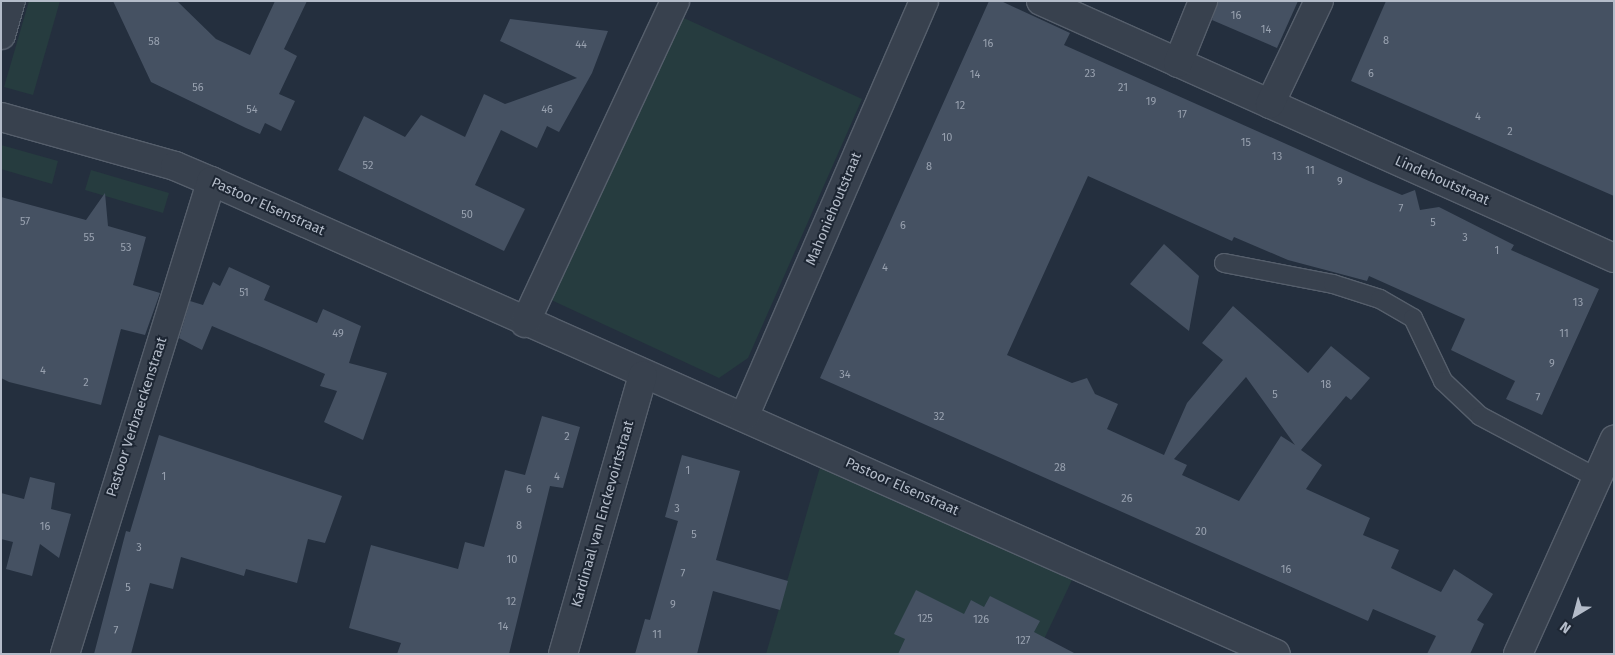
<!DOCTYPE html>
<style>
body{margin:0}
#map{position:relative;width:1615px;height:655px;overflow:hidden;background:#242f3e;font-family:"Fira Sans",sans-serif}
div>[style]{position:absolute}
.green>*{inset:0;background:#263c3f}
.building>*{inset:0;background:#455162}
.roads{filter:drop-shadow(1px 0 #565f6c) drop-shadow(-1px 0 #565f6c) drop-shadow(0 1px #565f6c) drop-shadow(0 -1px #565f6c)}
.service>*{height:18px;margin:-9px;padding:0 9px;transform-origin:9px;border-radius:9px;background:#38414e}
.minor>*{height:28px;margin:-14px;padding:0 14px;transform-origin:14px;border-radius:14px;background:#38414e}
span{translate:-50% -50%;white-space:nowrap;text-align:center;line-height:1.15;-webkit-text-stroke:4px #1d2633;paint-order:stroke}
.number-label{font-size:11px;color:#98a1af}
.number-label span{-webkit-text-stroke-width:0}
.street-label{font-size:14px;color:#b4bcc9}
.frame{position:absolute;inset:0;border:2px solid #b4bcc9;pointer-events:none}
.north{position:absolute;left:1550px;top:590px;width:50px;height:50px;-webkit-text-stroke:4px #1d2633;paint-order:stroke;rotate:217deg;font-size:14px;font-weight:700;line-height:20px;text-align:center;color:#b4bcc9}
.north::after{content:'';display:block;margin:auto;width:18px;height:22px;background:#b4bcc9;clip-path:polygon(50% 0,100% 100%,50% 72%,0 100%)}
</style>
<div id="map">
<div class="green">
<i style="clip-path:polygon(29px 1px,60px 1px,33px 95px,4px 87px)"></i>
<i style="clip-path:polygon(675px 14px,862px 99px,748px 358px,719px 378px,547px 298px)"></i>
<i style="clip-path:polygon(1px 145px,58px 161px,52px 184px,1px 169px)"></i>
<i style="clip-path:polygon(91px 170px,169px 193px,163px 213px,85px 190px)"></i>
<i style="clip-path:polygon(820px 467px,1072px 580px,1037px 654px,766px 654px)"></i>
</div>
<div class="building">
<i style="clip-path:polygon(113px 1px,177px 1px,216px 39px,250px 55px,275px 1px,307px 1px,284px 49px,297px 56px,279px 94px,295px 101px,281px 131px,265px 123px,260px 134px,246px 128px,151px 82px)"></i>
<i style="clip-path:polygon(evenodd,989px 1px,1001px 1px,1070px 33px,1064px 45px,1369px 181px,1402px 195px,1415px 190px,1420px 210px,1439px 207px,1514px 245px,1511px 250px,1599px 289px,1542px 415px,1506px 399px,1515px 381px,1451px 350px,1465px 319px,1369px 276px,1367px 281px,1288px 260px,1234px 237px,1232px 241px,1088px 176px,1007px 355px,1072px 383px,1087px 378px,1095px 394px,1118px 404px,1107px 429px,1164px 455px,1187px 403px,1223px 360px,1202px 343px,1233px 306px,1308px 373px,1331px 346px,1370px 378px,1351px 400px,1346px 396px,1301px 450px,1322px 465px,1306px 489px,1370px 518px,1363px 535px,1399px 550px,1391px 568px,1441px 592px,1454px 569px,1493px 594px,1477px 620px,1484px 624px,1470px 654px,1427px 654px,1436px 636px,1373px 609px,1368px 621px,1350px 613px,820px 378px,989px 1px,1246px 377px,1295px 445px,1281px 436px,1239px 501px,1182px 475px,1187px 465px,1174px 459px,1246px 377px)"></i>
<i style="clip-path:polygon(1218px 1px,1298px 1px,1277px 48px,1212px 20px)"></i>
<i style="clip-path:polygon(1386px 1px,1614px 1px,1614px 196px,1351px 81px)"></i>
<i style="clip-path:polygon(510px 19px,608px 31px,592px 73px,559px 132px,547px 126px,537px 148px,501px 130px,475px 185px,525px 209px,504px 251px,338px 170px,364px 116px,405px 137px,421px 115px,465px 137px,484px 94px,505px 104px,577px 78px,500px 41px)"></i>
<i style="clip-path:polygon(105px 193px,108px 226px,146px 237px,133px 285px,160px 293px,145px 335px,121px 329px,101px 405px,9px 382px,1px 378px,1px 197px,86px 220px)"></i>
<i style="clip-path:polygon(1164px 244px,1199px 276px,1189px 331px,1130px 284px)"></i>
<i style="clip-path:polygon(229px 267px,270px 286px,264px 300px,317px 323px,323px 309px,361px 326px,349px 363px,387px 373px,363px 440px,324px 422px,337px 391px,320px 386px,325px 374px,212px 326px,202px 350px,179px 338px,190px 301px,203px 305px,213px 282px,220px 286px)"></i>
<i style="clip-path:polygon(542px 416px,580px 427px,563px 488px,550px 486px,509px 654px,397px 654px,401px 643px,349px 628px,371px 545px,458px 569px,465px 542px,484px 547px,505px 470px,525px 475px)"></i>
<i style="clip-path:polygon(159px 435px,342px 496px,325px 543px,308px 539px,297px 583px,246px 569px,244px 576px,181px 557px,173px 589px,150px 583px,131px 654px,94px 654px,126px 531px,130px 532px)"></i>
<i style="clip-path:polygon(682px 455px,740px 471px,716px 560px,788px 581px,780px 610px,713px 591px,697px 654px,635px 654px,645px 619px,650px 620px,678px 521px,665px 517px)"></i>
<i style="clip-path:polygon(30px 477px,55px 483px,51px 509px,71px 514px,59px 558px,40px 544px,32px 576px,6px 569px,13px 542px,1px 539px,1px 493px,24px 499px)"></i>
<i style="clip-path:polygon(916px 590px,964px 614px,971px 600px,984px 607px,990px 596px,1040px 621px,1034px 632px,1076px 654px,898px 654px,905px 639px,894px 634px)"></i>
</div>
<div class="roads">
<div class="service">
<i style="left:1224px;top:263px;width:111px;rotate:10.9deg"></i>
<i style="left:1333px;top:284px;width:49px;rotate:17.7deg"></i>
<i style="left:1380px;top:299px;width:38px;rotate:30deg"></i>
<i style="left:1413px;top:318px;width:70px;rotate:64.5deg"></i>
<i style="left:1443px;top:381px;width:51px;rotate:43.4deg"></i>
<i style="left:1480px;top:416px;width:132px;rotate:27.9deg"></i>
</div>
<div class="minor">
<i style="left:1041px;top:1px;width:628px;rotate:24.16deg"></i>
<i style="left:1px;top:35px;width:35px;rotate:-74deg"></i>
<i style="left:1178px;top:63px;width:67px;rotate:-68deg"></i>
<i style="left:1270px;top:104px;width:114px;rotate:-64.6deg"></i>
<i style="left:1px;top:117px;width:181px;rotate:15.7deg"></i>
<i style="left:175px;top:166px;width:39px;rotate:23deg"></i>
<i style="left:211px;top:181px;width:1165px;rotate:23.95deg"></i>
<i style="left:525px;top:323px;width:355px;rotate:-65deg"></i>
<i style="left:744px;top:417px;width:453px;rotate:-66.6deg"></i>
<i style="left:65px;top:654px;width:495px;rotate:-72.8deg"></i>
<i style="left:563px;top:654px;width:290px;rotate:-74deg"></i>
<i style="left:1518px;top:654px;width:235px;rotate:-65.8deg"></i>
</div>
</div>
<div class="number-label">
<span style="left:1236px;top:16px">16</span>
<span style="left:1266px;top:30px">14</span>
<span style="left:1386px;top:41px">8</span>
<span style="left:154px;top:42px">58</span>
<span style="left:988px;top:44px">16</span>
<span style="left:581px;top:45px">44</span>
<span style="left:1090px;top:74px">23</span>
<span style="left:1371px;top:74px">6</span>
<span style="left:975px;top:75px">14</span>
<span style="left:198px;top:88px">56</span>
<span style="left:1123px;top:88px">21</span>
<span style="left:1151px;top:102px">19</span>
<span style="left:960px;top:106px">12</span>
<span style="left:252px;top:110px">54</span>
<span style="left:547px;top:110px">46</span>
<span style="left:1182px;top:115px">17</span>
<span style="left:1478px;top:117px">4</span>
<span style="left:1510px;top:132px">2</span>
<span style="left:947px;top:138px">10</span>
<span style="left:1246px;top:143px">15</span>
<span style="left:1277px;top:157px">13</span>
<span style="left:368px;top:166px">52</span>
<span style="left:929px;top:167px">8</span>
<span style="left:1310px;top:171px">11</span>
<span style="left:1340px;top:182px">9</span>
<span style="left:1401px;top:209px">7</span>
<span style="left:467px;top:215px">50</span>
<span style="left:25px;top:222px">57</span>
<span style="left:1433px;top:223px">5</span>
<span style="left:903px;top:226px">6</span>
<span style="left:89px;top:238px">55</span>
<span style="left:1465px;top:238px">3</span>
<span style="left:126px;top:248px">53</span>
<span style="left:1497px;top:251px">1</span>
<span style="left:885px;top:268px">4</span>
<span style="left:244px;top:293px">51</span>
<span style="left:1578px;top:303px">13</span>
<span style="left:338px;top:334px">49</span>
<span style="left:1564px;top:334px">11</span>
<span style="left:1552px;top:364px">9</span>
<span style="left:43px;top:371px">4</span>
<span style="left:845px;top:375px">34</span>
<span style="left:86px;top:383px">2</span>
<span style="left:1326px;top:385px">18</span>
<span style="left:1275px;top:395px">5</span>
<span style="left:1538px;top:398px">7</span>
<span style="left:939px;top:417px">32</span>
<span style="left:567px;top:437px">2</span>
<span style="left:1060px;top:468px">28</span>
<span style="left:688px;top:471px">1</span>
<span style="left:164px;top:477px">1</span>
<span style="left:557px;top:477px">4</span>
<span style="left:529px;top:490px">6</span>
<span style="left:1127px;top:499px">26</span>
<span style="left:677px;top:509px">3</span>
<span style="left:519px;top:526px">8</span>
<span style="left:45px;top:527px">16</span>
<span style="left:1201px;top:532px">20</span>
<span style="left:694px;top:535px">5</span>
<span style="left:139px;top:548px">3</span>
<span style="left:512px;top:560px">10</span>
<span style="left:1286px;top:570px">16</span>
<span style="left:683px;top:574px">7</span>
<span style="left:128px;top:588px">5</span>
<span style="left:511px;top:602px">12</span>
<span style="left:673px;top:605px">9</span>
<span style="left:925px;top:619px">125</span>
<span style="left:981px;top:620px">126</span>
<span style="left:503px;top:627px">14</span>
<span style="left:116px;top:631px">7</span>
<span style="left:657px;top:635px">11</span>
<span style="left:1023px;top:641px">127</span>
</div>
<div class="street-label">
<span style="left:1442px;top:181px;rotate:24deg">Lindehoutstraat</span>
<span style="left:268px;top:207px;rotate:24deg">Pastoor Elsenstraat</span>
<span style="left:834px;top:209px;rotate:-67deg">Mahoniehoutstraat</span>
<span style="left:137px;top:417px;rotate:-72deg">Pastoor Verbraeckenstraat</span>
<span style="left:902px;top:487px;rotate:24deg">Pastoor Elsenstraat</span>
<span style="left:603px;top:514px;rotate:-74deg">Kardinaal van Enckevoirtstraat</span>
</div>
<div class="frame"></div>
<div class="north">N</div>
</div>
